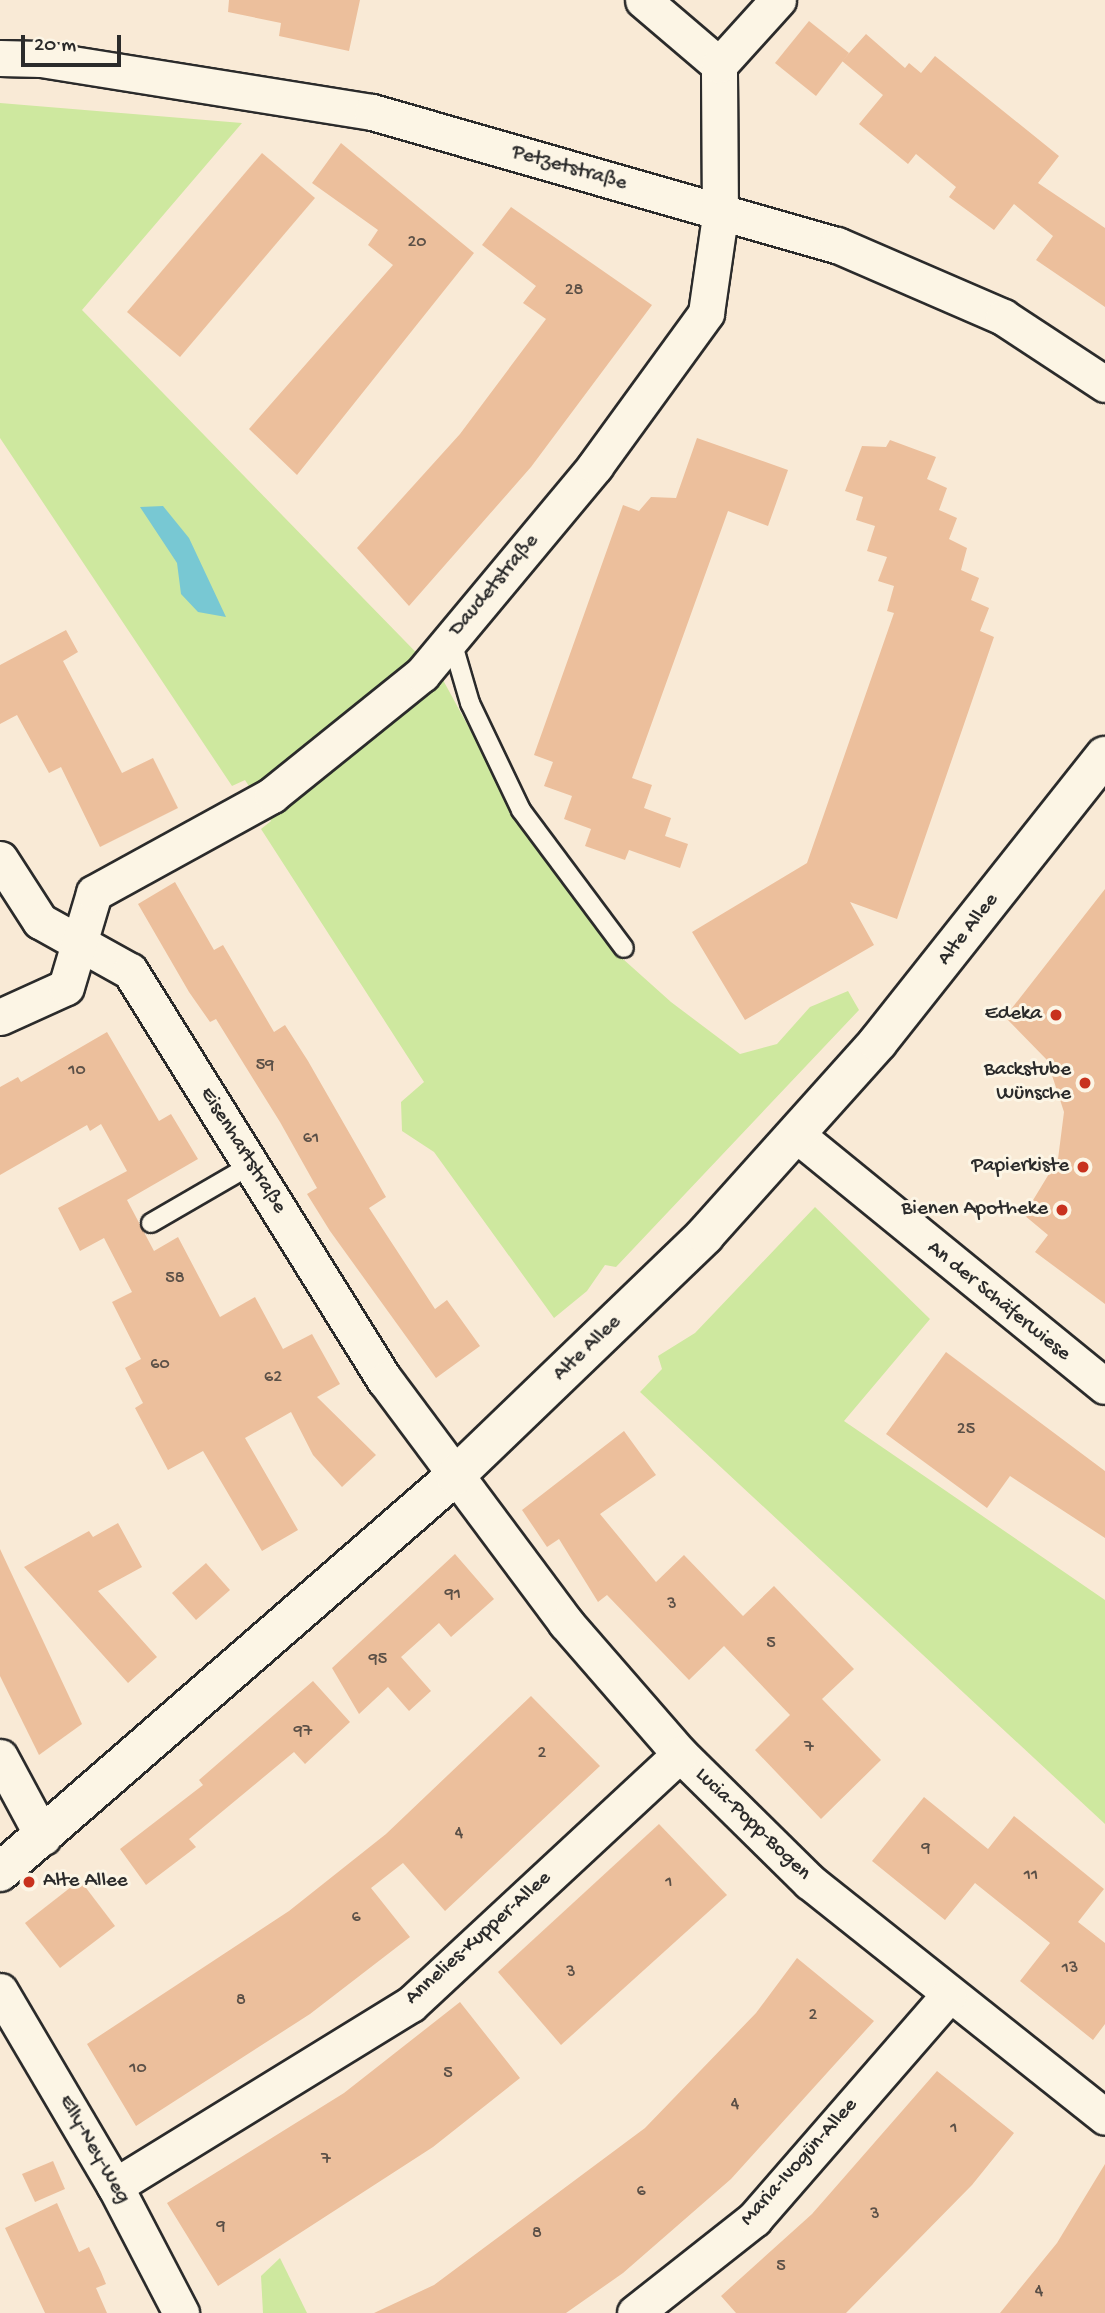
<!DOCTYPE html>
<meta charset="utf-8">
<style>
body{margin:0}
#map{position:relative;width:1105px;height:2313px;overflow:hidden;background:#f9ead6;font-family:"Gochi Hand",sans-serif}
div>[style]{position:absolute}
.green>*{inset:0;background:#cee89f}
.water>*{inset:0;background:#78c8d3}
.building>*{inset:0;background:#ecbf9c}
.roads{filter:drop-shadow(2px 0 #2b2b2b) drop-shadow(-2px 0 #2b2b2b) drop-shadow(0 2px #2b2b2b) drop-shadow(0 -2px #2b2b2b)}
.service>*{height:18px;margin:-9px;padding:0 9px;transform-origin:9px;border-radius:9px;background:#fcf5e5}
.minor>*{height:35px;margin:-17.5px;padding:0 17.5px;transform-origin:17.5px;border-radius:17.5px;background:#fcf5e5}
.tertiary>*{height:38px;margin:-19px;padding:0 19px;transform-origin:19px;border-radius:19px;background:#fcf5e5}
.dots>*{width:19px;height:19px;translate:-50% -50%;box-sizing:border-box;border:4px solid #fcf5e5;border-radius:50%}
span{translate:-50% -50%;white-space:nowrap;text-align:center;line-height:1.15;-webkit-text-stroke:6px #fcf5e5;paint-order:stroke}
.number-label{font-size:18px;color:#5b5047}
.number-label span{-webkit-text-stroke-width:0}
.street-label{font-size:21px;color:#2b2b2b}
.poi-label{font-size:21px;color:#2b2b2b}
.right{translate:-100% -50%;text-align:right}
.left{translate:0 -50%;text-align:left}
.scale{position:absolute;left:21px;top:35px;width:100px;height:32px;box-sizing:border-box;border:4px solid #2b2b2b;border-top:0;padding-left:9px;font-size:21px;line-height:24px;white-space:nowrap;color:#2b2b2b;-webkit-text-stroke:5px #fcf5e5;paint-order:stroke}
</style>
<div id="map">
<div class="green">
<i style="clip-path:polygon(0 103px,242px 123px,82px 310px,443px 680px,527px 834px,623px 959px,671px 1002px,740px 1054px,777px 1044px,810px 1007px,848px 991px,859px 1010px,616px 1267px,605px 1265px,587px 1291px,554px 1318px,434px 1152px,402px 1131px,401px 1102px,424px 1082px,261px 829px,271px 821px,245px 780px,232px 786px,0 438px)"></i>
<i style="clip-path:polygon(815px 1207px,930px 1319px,844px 1421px,1105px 1600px,1105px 1824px,640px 1392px,662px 1369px,658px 1356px,695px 1333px)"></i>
<i style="clip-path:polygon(280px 2258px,307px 2313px,263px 2313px,261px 2276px)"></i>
</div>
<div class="water">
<i style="clip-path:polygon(163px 506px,189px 538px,226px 617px,198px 612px,181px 594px,177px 563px,140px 507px)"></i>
</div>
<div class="building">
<i style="clip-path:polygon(229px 0,360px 0,349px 51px,279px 36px,281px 23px,228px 12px)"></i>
<i style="clip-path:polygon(809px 21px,849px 53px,816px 96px,775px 63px)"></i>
<i style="clip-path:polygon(866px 34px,905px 68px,909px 63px,921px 73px,935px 56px,1059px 156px,1038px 183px,1105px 228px,1105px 307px,1036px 260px,1053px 236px,1014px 204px,994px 230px,949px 197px,956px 187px,916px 154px,908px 164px,859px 124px,883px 95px,842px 61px)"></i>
<i style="clip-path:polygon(341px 143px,474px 253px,297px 475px,249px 429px,393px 265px,368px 245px,378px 230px,312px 183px)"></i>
<i style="clip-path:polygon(262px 153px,315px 198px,180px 357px,127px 312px)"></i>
<i style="clip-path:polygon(511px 207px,652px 305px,531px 467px,409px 606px,357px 548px,460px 434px,546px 319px,523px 303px,536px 286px,482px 245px)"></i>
<i style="clip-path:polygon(697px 438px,788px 470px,768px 526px,728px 511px,632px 778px,652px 785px,644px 808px,671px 818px,665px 836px,688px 844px,680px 868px,629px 850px,625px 860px,585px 846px,591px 829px,564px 819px,572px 796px,544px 786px,553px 762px,534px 755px,623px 505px,639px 511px,651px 497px,676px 498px)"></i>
<i style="clip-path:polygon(890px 440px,936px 457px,927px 479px,947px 488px,939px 510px,957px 518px,949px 539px,967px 548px,961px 570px,979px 578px,971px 600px,989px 608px,980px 631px,994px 637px,897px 919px,850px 902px,874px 945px,745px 1020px,692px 932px,807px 863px,894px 613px,887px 611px,894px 586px,878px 581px,887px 557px,867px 551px,875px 526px,856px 520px,863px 497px,845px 491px,862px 446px,886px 447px)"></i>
<i style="clip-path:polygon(66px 630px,78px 652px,63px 661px,122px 773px,153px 758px,178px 808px,100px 847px,61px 767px,49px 773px,17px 715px,0 724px,0 665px)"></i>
<i style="clip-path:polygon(175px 882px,214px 950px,223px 945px,274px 1032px,285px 1025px,308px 1061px,386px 1197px,369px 1208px,435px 1309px,447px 1300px,480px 1346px,436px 1378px,330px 1231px,307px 1194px,317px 1188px,280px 1122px,216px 1019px,210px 1022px,189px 992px,138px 904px)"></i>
<i style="clip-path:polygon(1105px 889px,1105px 1304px,1035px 1252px,1048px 1235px,1024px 1215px,1058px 1159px,1064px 1112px,1047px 1060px,1005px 1017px)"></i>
<i style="clip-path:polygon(107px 1032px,159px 1121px,171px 1114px,198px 1159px,127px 1200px,154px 1251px,178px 1237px,220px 1317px,255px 1297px,283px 1349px,312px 1334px,340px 1384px,317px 1397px,376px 1455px,342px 1487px,313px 1455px,291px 1412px,245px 1438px,298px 1530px,262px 1551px,203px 1451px,168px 1470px,135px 1408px,143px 1403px,125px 1368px,141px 1359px,112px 1302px,132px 1292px,104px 1238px,80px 1251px,58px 1208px,127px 1171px,101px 1124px,90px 1131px,87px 1125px,0 1175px,0 1087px,18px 1077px,21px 1082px)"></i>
<i style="clip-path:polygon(946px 1352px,1105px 1471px,1105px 1538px,1010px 1476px,987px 1508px,886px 1434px)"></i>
<i style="clip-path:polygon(624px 1431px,656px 1475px,600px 1514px,656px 1582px,684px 1555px,743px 1616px,774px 1586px,854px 1669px,822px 1699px,881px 1760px,821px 1819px,755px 1750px,790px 1715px,724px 1646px,689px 1680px,607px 1595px,598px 1602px,559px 1539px,547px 1547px,522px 1510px)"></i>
<i style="clip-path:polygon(118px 1523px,142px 1567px,98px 1591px,157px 1657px,128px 1683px,24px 1567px,89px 1531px,93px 1537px)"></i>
<i style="clip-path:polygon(0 1549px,82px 1724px,39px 1755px,0 1676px)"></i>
<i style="clip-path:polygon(455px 1554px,494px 1599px,451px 1637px,439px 1623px,401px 1657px,431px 1691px,409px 1711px,388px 1687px,359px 1714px,332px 1668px)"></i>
<i style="clip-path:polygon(206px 1563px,230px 1590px,196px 1620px,172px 1593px)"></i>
<i style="clip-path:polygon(313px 1681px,350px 1722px,305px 1764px,294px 1752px,189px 1839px,196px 1847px,146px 1885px,120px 1849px,203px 1785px,199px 1780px)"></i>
<i style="clip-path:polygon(531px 1696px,600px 1766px,445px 1911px,403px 1863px,371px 1888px,410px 1937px,310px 2014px,136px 2126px,87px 2044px,289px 1911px,386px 1834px)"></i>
<i style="clip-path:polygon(924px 1797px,988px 1849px,1014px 1816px,1104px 1889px,1078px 1922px,1105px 1943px,1105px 2024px,1093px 2040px,1020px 1981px,1050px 1943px,975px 1883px,945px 1920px,872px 1861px)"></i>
<i style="clip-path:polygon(659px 1824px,727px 1895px,561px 2045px,498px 1972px)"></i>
<i style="clip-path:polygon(80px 1880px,115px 1926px,60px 1968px,25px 1923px)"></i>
<i style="clip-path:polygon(797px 1958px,874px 2021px,731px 2179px,623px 2273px,566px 2313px,374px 2313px,434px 2285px,645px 2128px,756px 2013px)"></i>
<i style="clip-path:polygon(460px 2002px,520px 2078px,433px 2147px,218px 2286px,167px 2203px,344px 2093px)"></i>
<i style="clip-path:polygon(937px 2071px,1014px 2133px,972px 2185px,846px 2313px,736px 2313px,721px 2296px,812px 2214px)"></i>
<i style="clip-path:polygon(53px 2161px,65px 2189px,35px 2202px,22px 2174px)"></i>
<i style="clip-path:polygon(1105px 2164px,1105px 2313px,1000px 2313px,1057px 2243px)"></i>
<i style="clip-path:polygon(57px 2203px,79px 2252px,89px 2247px,101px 2272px,106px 2284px,96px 2288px,107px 2313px,45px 2313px,5px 2228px)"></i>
</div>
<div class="roads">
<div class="service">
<i style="left:451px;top:638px;width:68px;rotate:73.7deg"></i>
<i style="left:470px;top:703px;width:119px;rotate:64.5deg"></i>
<i style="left:521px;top:810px;width:172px;rotate:53.3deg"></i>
<i style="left:151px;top:1223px;width:116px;rotate:-30.1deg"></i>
</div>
<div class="minor">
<i style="left:643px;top:0;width:100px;rotate:40.5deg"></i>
<i style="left:0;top:58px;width:41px;rotate:1.4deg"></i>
<i style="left:41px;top:59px;width:335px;rotate:9.1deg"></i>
<i style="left:372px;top:112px;width:484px;rotate:16deg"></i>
<i style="left:837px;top:245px;width:181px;rotate:23.4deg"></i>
<i style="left:1003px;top:317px;width:122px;rotate:33.3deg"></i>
<i style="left:0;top:859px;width:74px;rotate:57.2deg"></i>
<i style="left:40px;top:921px;width:103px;rotate:29.1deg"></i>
<i style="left:130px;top:971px;width:482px;rotate:58.1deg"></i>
<i style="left:385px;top:1380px;width:303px;rotate:53.3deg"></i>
<i style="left:566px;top:1623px;width:174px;rotate:49deg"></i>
<i style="left:680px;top:1754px;width:182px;rotate:44.6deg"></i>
<i style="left:810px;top:1882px;width:377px;rotate:38.5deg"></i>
<i style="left:0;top:1017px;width:72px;rotate:-24.4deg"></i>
<i style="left:66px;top:987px;width:98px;rotate:-73.4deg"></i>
<i style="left:94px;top:893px;width:203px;rotate:-28.8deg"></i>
<i style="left:272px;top:795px;width:193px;rotate:-38.9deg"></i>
<i style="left:422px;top:674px;width:271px;rotate:-50.2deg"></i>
<i style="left:595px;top:466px;width:189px;rotate:-54deg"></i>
<i style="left:706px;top:313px;width:98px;rotate:-81.8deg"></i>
<i style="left:720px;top:216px;width:151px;rotate:-90.4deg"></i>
<i style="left:719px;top:65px;width:88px;rotate:-47.8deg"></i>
<i style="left:797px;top:1135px;width:397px;rotate:39.2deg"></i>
<i style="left:0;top:1757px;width:91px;rotate:61.7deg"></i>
<i style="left:0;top:1991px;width:226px;rotate:59.5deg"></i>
<i style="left:115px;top:2186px;width:143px;rotate:62.5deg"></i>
<i style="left:115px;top:2186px;width:347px;rotate:-31.6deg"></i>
<i style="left:411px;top:2004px;width:367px;rotate:-42.9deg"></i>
<i style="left:635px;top:2313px;width:152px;rotate:-38.3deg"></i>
<i style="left:754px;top:2219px;width:296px;rotate:-49deg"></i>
</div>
<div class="tertiary">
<i style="left:0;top:1872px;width:603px;rotate:-41.03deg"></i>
<i style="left:455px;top:1476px;width:347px;rotate:-43.9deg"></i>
<i style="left:705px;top:1235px;width:259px;rotate:-48.1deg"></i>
<i style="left:878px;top:1042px;width:365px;rotate:-51.6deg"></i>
</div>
</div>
<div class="dots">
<i style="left:1056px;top:1015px;background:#c8321e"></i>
<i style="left:1085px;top:1083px;background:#c8321e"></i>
<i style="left:1083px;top:1167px;background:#c8321e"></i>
<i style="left:1062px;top:1210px;background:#c8321e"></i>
<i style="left:29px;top:1882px;background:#c8321e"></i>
</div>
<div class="number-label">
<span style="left:417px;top:243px">20</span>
<span style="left:574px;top:291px">28</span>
<span style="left:265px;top:1066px">59</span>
<span style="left:77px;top:1071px">10</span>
<span style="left:311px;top:1139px">61</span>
<span style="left:175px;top:1279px">58</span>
<span style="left:160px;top:1365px">60</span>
<span style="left:273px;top:1378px">62</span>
<span style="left:966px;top:1430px">25</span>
<span style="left:453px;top:1595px">91</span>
<span style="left:672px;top:1605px">3</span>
<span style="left:771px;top:1644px">5</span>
<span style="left:378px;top:1660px">95</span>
<span style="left:303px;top:1732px">97</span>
<span style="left:809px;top:1748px">7</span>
<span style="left:542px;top:1754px">2</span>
<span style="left:459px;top:1834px">4</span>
<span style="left:926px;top:1849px">9</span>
<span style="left:1031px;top:1876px">11</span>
<span style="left:669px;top:1883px">1</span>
<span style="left:356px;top:1918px">6</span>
<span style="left:1070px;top:1969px">13</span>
<span style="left:571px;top:1973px">3</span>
<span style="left:241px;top:2001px">8</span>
<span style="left:813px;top:2016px">2</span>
<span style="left:138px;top:2069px">10</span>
<span style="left:448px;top:2074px">5</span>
<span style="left:735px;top:2105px">4</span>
<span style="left:954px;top:2129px">1</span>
<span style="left:326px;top:2160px">7</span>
<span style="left:641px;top:2192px">6</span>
<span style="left:875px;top:2215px">3</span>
<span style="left:221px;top:2227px">9</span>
<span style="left:537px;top:2234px">8</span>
<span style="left:781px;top:2267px">5</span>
<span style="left:1039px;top:2292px">4</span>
</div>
<div class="street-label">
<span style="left:569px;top:169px;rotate:16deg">Petzetstraße</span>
<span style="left:495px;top:586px;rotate:-50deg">Daudetstraße</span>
<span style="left:969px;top:930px;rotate:-52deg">Alte Allee</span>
<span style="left:242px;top:1151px;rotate:58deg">Eisenhartstraße</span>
<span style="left:998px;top:1302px;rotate:39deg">An der Schäferwiese</span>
<span style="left:588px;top:1349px;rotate:-44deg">Alte Allee</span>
<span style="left:752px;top:1825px;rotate:44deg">Lucia-Popp-Bogen</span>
<span style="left:479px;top:1939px;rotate:-42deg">Annelies-Kupper-Allee</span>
<span style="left:93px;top:2150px;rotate:60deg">Elly-Ney-Weg</span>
<span style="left:800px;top:2163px;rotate:-48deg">Maria-Ivogün-Allee</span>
</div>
<div class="poi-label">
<span class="right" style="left:1042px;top:1015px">Edeka</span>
<span class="right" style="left:1071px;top:1083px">Backstube<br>Wünsche</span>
<span class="right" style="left:1069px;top:1167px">Papierkiste</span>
<span class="right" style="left:1048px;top:1210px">Bienen Apotheke</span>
<span class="left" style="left:43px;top:1882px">Alte Allee</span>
</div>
<div class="scale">20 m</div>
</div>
